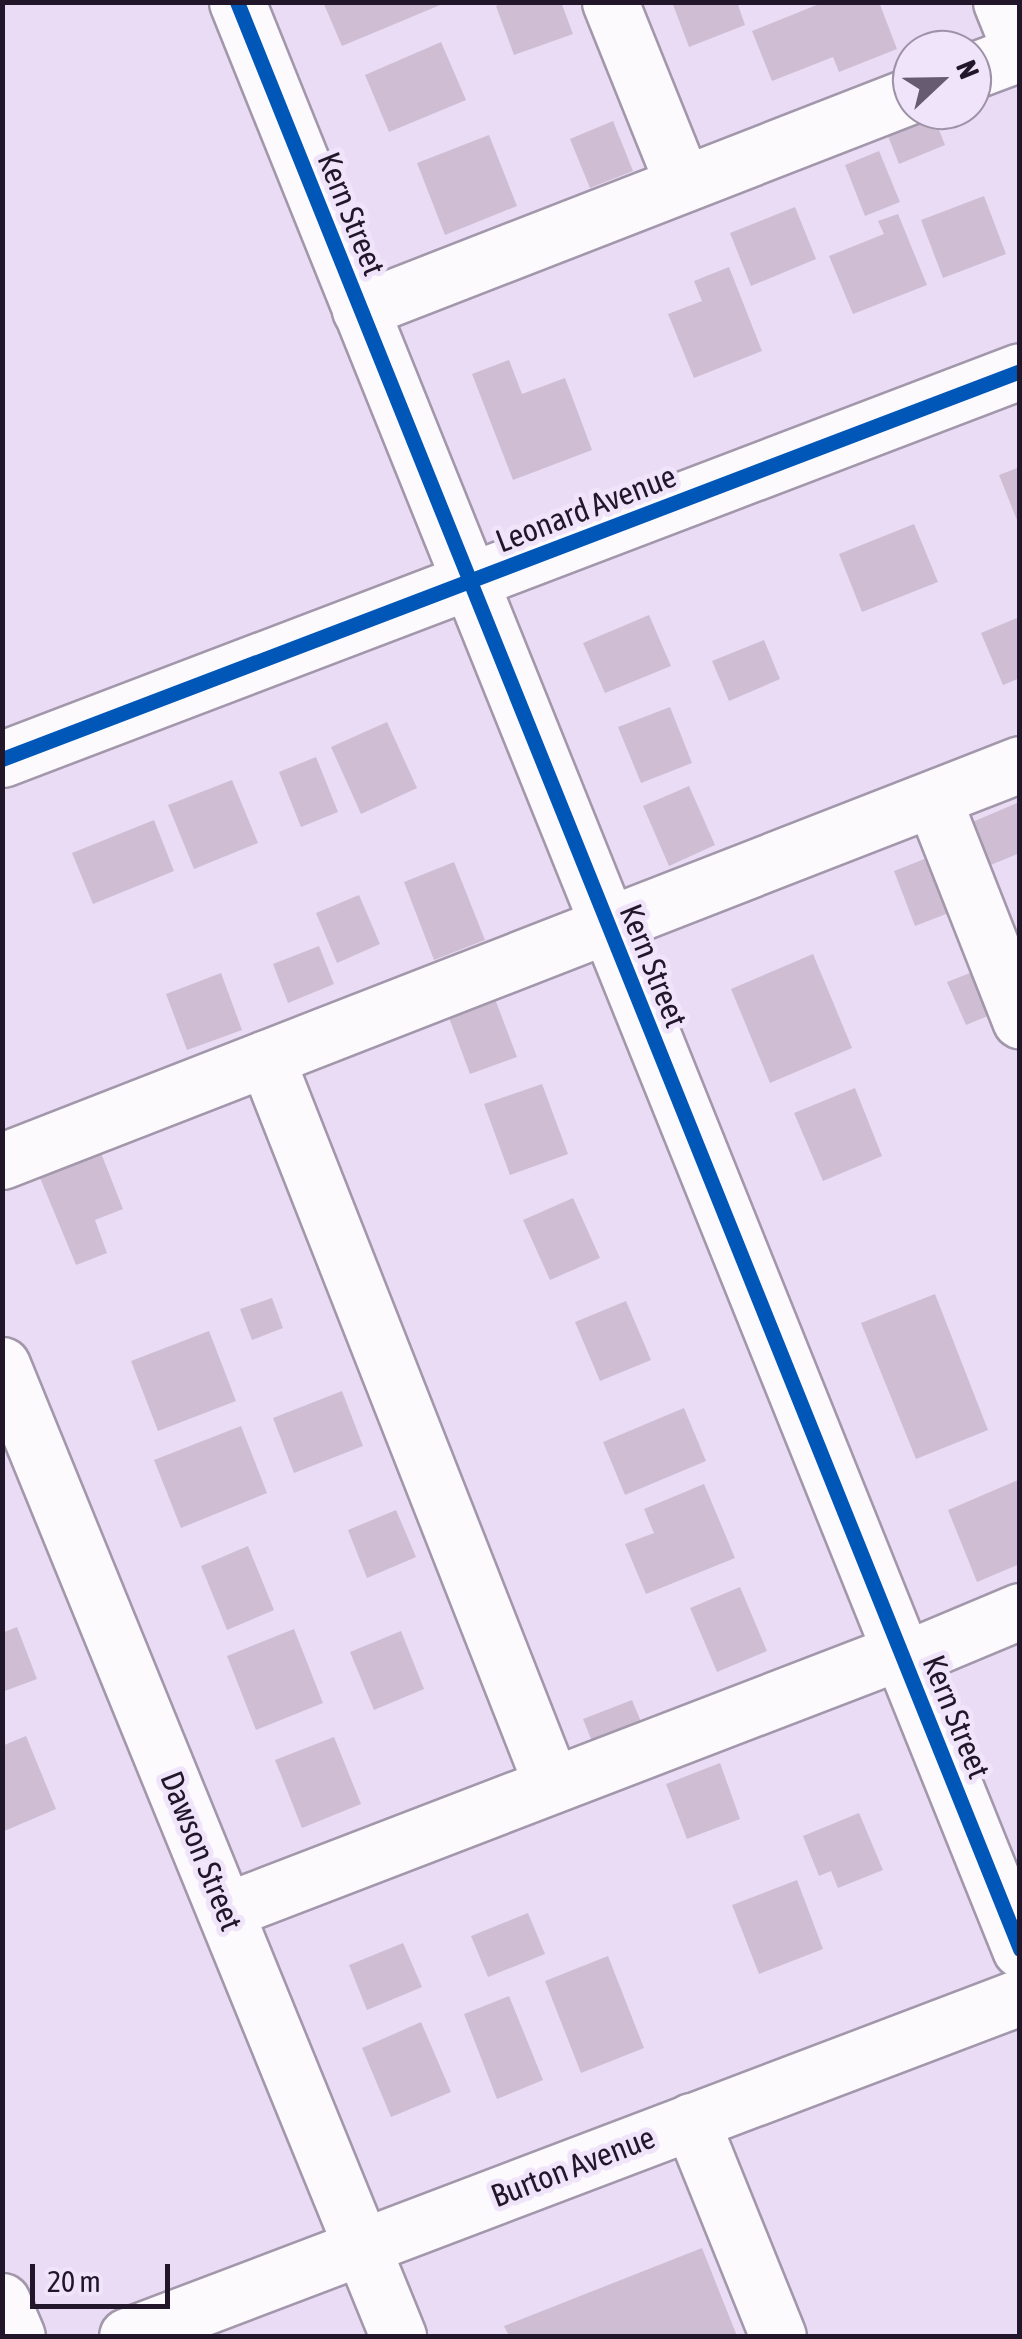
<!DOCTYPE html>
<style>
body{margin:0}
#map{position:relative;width:1022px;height:2339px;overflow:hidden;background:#e9dcf4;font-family:"Asap Condensed",sans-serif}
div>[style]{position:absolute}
.building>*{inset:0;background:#cfbed3}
.roads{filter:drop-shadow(2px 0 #a297ab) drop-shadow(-2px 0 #a297ab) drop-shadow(0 2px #a297ab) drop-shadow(0 -2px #a297ab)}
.minor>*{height:55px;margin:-27.5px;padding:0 27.5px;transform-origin:27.5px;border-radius:27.5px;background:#fcfafd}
.cycleway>*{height:15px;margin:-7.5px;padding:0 7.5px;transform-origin:7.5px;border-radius:7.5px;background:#0057b8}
span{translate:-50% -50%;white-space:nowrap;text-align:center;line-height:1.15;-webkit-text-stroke:10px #f0e4fb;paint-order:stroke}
.street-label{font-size:32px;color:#21162a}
.frame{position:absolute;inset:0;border:5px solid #21162a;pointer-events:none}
.north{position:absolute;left:892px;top:30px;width:100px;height:100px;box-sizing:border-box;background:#f0e4fb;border:2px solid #9d92a7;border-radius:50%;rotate:68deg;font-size:28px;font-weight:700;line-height:40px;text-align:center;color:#21162a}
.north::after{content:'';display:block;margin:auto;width:35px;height:45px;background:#675b71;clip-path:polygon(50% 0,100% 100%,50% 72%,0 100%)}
.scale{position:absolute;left:30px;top:2264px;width:140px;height:45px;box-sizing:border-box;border:5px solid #21162a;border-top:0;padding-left:12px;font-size:30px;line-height:35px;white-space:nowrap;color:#21162a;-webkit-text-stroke:8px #f0e4fb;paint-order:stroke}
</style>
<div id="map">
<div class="building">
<i style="clip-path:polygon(323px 2px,445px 2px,445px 3px,342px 46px)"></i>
<i style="clip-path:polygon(504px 2px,561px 2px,573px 34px,514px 55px,496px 6px)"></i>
<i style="clip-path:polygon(672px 2px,737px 2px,745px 25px,689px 47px)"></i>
<i style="clip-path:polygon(824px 2px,879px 2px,897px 49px,839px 72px,833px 57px,772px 81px,752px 31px)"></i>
<i style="clip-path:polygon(441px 42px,466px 100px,389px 132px,365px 75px)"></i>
<i style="clip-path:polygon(932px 112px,945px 145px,899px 164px,886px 131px)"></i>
<i style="clip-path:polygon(613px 121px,633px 171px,590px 188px,570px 139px)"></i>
<i style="clip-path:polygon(489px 135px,517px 206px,445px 235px,417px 163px)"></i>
<i style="clip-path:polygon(879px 151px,900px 202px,865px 216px,845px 165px)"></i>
<i style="clip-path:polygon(984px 196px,1006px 254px,943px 278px,921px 220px)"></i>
<i style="clip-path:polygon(795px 207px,816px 259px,751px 286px,730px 233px)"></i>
<i style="clip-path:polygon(898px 214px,927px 285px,853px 314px,829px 256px,884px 234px,878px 221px)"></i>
<i style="clip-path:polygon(729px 267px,762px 351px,694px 378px,668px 314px,702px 301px,694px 281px)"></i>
<i style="clip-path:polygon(509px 360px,522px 394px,565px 378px,592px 450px,513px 480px,472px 374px)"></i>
<i style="clip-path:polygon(1020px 467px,1020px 525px,1019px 525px,999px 475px)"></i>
<i style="clip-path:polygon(914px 524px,938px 582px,862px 612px,839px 554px)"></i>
<i style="clip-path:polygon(649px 615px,671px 666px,605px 693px,583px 643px)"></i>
<i style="clip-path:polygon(1017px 618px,1020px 678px,1003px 685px,981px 633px)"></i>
<i style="clip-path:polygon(764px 640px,780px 679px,729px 701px,712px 661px)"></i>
<i style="clip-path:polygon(670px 707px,692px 763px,641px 783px,618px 727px)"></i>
<i style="clip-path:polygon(387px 722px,417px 788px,361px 814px,331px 747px)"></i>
<i style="clip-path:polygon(316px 757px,338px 812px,301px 827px,279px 772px)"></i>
<i style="clip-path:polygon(232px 780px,258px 843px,194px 869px,168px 805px)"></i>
<i style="clip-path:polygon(689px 786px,715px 845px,669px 866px,643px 806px)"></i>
<i style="clip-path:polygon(1017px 803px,1020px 853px,981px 869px,963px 826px)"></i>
<i style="clip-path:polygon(154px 820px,174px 871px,93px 904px,72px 853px)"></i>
<i style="clip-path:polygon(932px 856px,954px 911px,915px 926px,894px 871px)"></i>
<i style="clip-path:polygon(454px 862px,485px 940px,434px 960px,404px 882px)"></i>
<i style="clip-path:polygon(359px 895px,380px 944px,337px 963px,316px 913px)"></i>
<i style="clip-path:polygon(319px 946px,334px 984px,288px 1003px,273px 964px)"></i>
<i style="clip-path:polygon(813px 954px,852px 1048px,770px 1083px,731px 989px)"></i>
<i style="clip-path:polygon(983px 968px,1000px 1011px,966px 1025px,947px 982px)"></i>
<i style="clip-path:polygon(221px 973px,242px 1030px,187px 1050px,166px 994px)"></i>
<i style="clip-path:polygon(495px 999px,517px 1057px,470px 1074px,448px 1015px)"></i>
<i style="clip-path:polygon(542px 1084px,568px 1154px,510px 1175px,484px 1104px)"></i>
<i style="clip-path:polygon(855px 1088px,882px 1156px,823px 1181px,794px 1113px)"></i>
<i style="clip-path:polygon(99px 1148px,123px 1209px,95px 1220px,107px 1253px,76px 1265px,38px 1173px)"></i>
<i style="clip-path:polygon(573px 1198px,600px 1258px,550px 1280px,523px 1220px)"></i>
<i style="clip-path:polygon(935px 1294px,988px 1430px,916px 1459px,861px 1323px)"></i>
<i style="clip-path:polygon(272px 1298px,283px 1328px,252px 1340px,240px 1309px)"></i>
<i style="clip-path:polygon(626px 1301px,651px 1360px,600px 1381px,575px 1322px)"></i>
<i style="clip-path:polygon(209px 1331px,236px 1401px,158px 1431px,131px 1361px)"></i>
<i style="clip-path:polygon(342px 1391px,363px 1446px,294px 1473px,273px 1418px)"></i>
<i style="clip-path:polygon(684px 1408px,706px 1461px,625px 1495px,603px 1442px)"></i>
<i style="clip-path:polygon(241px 1426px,267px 1493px,181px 1528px,154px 1460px)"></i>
<i style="clip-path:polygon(1018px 1480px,1020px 1564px,977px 1582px,948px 1510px)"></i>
<i style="clip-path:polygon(704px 1484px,735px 1558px,646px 1594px,625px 1544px,654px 1533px,644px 1509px)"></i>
<i style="clip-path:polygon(396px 1510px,416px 1557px,367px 1578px,348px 1530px)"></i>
<i style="clip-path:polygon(248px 1546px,274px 1610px,227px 1630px,201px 1566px)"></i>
<i style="clip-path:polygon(740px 1587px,767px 1651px,717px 1672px,690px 1608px)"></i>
<i style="clip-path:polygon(17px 1627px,37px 1679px,2px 1692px,2px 1633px)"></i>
<i style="clip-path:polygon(294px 1629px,323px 1703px,256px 1730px,227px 1656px)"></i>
<i style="clip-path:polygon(401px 1631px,424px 1689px,374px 1710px,350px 1652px)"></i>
<i style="clip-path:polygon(632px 1700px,644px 1729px,595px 1749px,583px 1719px)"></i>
<i style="clip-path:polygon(26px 1736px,56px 1809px,2px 1832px,2px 1746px)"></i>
<i style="clip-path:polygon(334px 1737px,361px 1804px,302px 1828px,275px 1760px)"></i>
<i style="clip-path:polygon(720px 1763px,740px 1819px,687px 1839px,666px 1784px)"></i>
<i style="clip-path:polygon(859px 1813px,883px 1870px,838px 1888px,831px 1871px,819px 1876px,803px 1836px)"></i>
<i style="clip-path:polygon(797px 1880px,823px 1949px,759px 1974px,732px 1905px)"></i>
<i style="clip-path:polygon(528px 1913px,545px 1954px,488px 1977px,471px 1936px)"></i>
<i style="clip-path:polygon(403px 1943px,422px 1987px,367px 2010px,349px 1965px)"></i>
<i style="clip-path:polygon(608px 1956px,644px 2048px,581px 2073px,545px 1981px)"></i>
<i style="clip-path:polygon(509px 1996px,543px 2080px,497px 2099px,464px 2014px)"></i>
<i style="clip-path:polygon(421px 2022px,451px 2092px,391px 2117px,362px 2048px)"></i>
<i style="clip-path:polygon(702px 2248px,737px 2336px,509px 2336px,504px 2326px)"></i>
</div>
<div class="roads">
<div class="minor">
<i style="left:237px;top:2px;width:2099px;rotate:68.09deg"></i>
<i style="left:610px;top:2px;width:196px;rotate:68.1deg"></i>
<i style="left:1001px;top:2px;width:51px;rotate:68deg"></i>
<i style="left:972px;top:71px;width:51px;rotate:-20.6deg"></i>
<i style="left:360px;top:310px;width:592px;rotate:-21.28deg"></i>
<i style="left:2px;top:759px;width:1089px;rotate:-20.86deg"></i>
<i style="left:933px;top:799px;width:238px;rotate:68.5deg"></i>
<i style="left:266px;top:1058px;width:781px;rotate:68.53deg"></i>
<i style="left:2px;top:1161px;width:1093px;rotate:-21.3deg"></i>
<i style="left:2px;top:1365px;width:1049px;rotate:67.81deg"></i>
<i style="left:903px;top:1660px;width:127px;rotate:-22.7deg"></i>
<i style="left:225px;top:1911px;width:722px;rotate:-21.02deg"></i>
<i style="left:691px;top:2121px;width:232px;rotate:68deg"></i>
<i style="left:2px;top:2301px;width:38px;rotate:67deg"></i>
<i style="left:127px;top:2336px;width:955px;rotate:-20.79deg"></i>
</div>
</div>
<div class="cycleway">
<i style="left:237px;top:2px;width:2099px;rotate:68.09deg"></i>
<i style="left:2px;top:759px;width:1089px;rotate:-20.86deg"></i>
</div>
<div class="street-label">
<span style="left:351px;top:214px;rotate:68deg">Kern Street</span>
<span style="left:586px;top:509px;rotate:-21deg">Leonard Avenue</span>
<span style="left:653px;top:966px;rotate:68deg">Kern Street</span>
<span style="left:956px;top:1717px;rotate:68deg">Kern Street</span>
<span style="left:201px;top:1851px;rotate:68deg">Dawson Street</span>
<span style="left:573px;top:2167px;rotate:-21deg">Burton Avenue</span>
</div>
<div class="frame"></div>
<div class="north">N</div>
<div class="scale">20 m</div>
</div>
